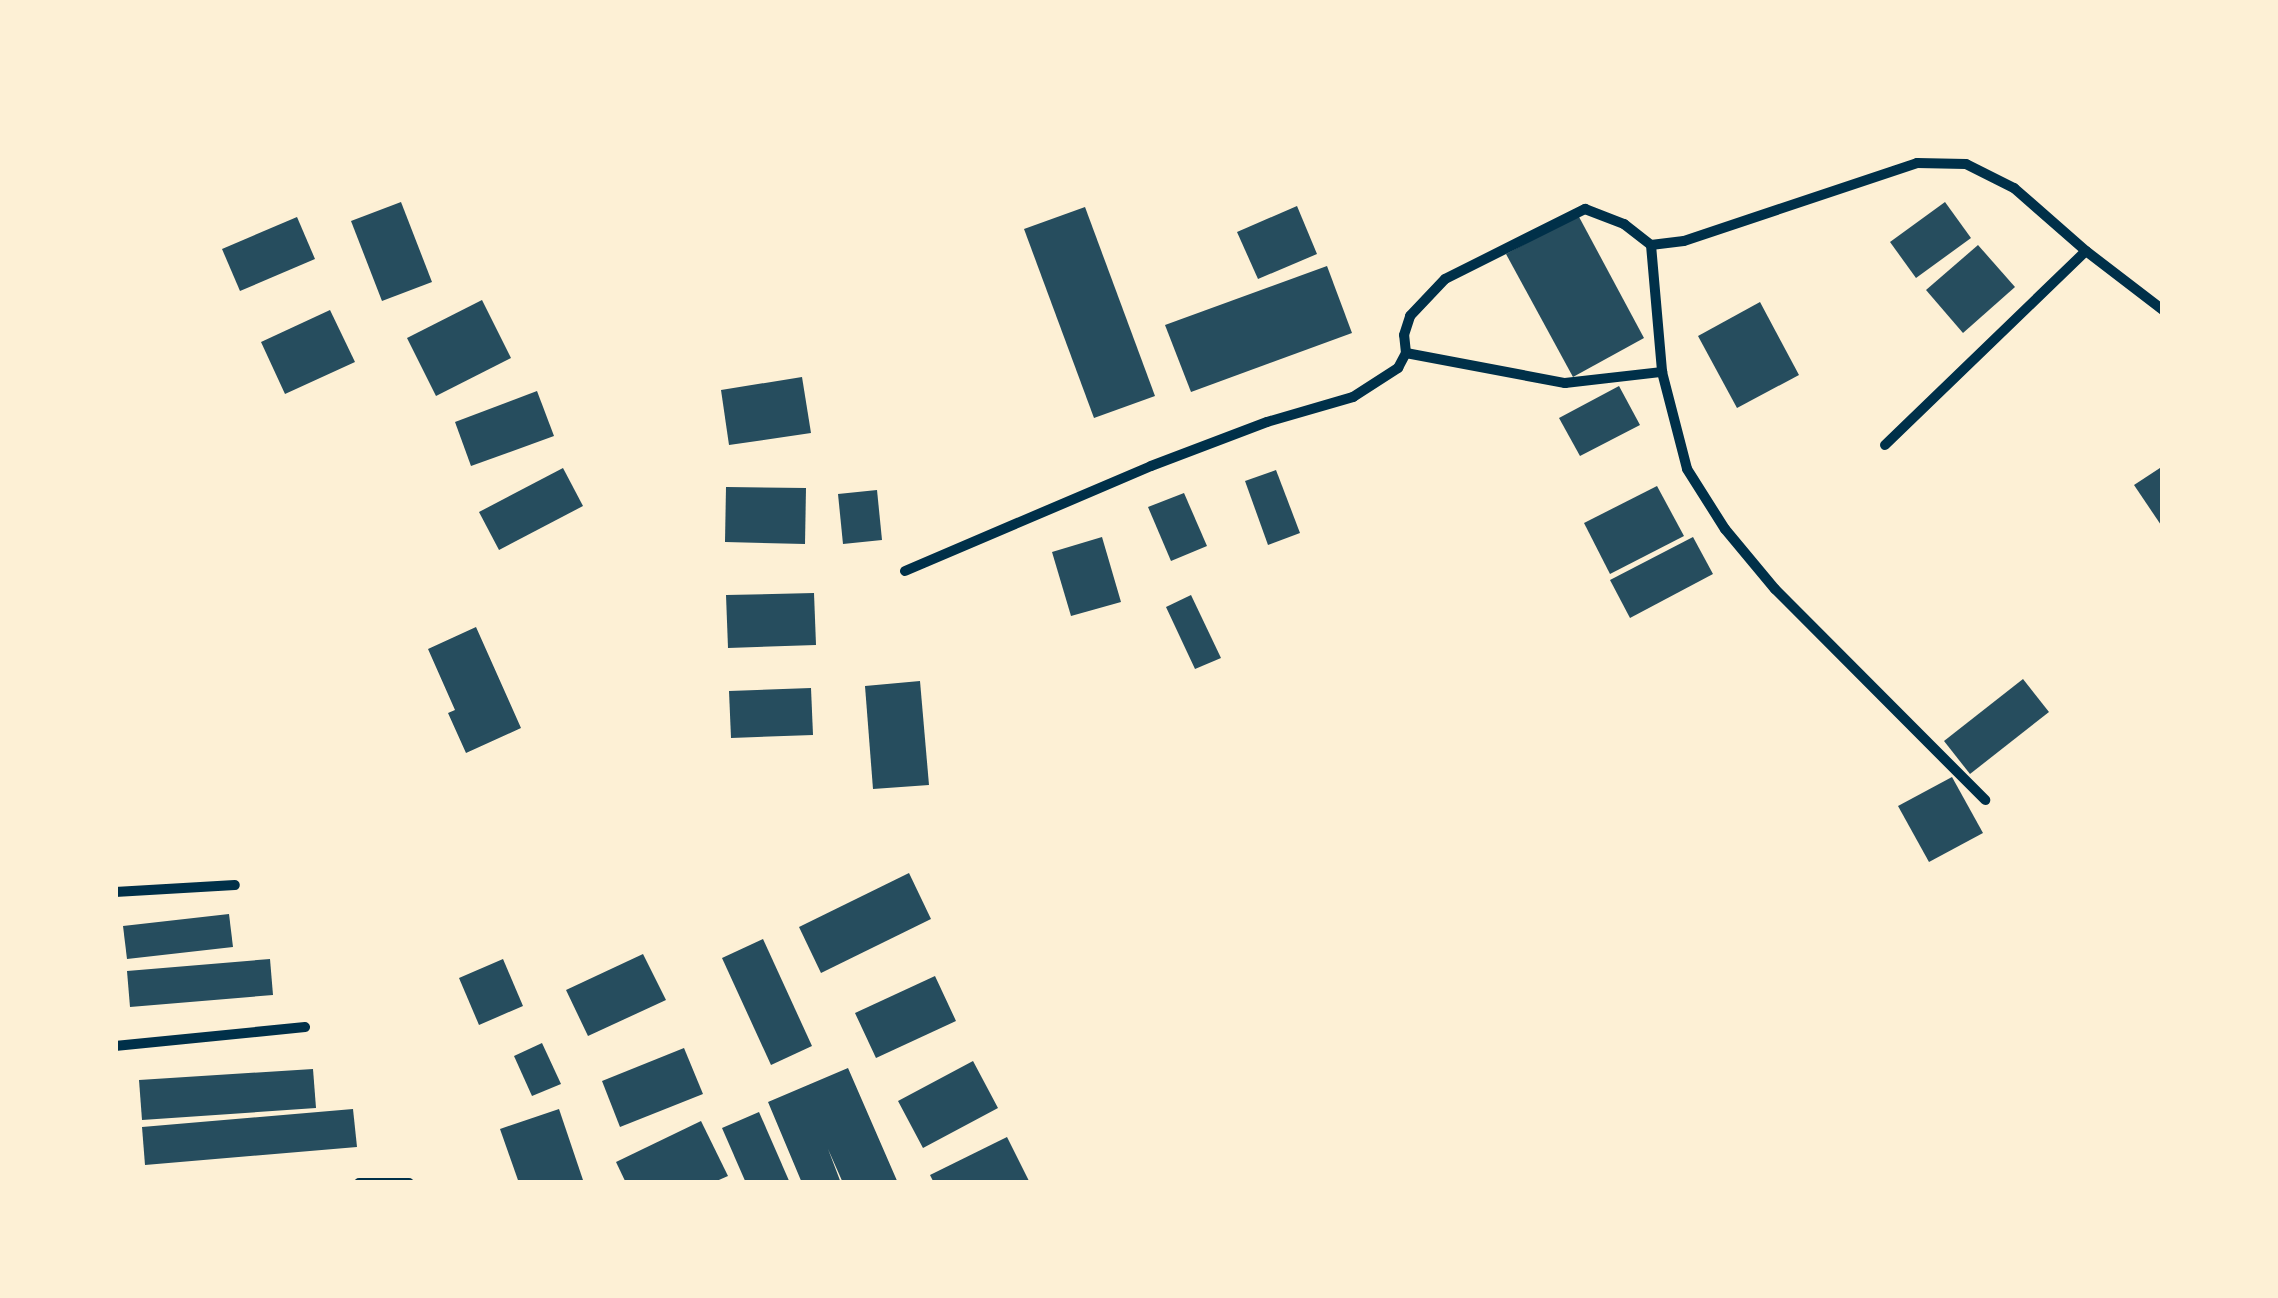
<!DOCTYPE html>
<style>
body{margin:0}
#map{position:relative;width:2278px;height:1298px;overflow:hidden;background:#fdf0d5;font-family:"Source Sans 3",sans-serif}
div>[style]{position:absolute}
.building>*{inset:0;background:#264d5e}
.minor>*{height:10px;margin:-5px;padding:0 5px;transform-origin:5px;border-radius:5px;background:#003049}
span{translate:-50% -50%;white-space:nowrap;text-align:center;line-height:1.15;-webkit-text-stroke:9px #fdf0d5;paint-order:stroke}
.frame{position:absolute;inset:0;border:118px solid #fdf0d5;pointer-events:none}
</style>
<div id="map">
<div class="building">
<i style="clip-path:polygon(401px 202px,432px 282px,382px 301px,351px 221px)"></i>
<i style="clip-path:polygon(1945px 202px,1971px 238px,1916px 278px,1890px 242px)"></i>
<i style="clip-path:polygon(1297px 206px,1317px 254px,1258px 279px,1237px 232px)"></i>
<i style="clip-path:polygon(1085px 207px,1155px 396px,1094px 418px,1024px 229px)"></i>
<i style="clip-path:polygon(1578px 215px,1644px 338px,1573px 377px,1506px 254px)"></i>
<i style="clip-path:polygon(297px 217px,315px 259px,240px 291px,222px 249px)"></i>
<i style="clip-path:polygon(1978px 245px,2015px 287px,1963px 333px,1926px 290px)"></i>
<i style="clip-path:polygon(1327px 266px,1352px 333px,1191px 392px,1165px 325px)"></i>
<i style="clip-path:polygon(482px 300px,511px 358px,436px 396px,407px 338px)"></i>
<i style="clip-path:polygon(1760px 302px,1799px 375px,1737px 408px,1698px 336px)"></i>
<i style="clip-path:polygon(330px 310px,355px 362px,285px 394px,261px 342px)"></i>
<i style="clip-path:polygon(802px 377px,811px 433px,729px 445px,721px 390px)"></i>
<i style="clip-path:polygon(1619px 386px,1640px 425px,1580px 456px,1559px 418px)"></i>
<i style="clip-path:polygon(537px 391px,554px 436px,471px 466px,455px 422px)"></i>
<i style="clip-path:polygon(2163px 466px,2163px 528px,2134px 485px)"></i>
<i style="clip-path:polygon(563px 468px,583px 506px,499px 550px,479px 512px)"></i>
<i style="clip-path:polygon(1276px 470px,1300px 533px,1268px 545px,1245px 481px)"></i>
<i style="clip-path:polygon(1657px 486px,1684px 536px,1610px 574px,1584px 523px)"></i>
<i style="clip-path:polygon(726px 487px,806px 488px,805px 544px,725px 542px)"></i>
<i style="clip-path:polygon(877px 490px,882px 540px,843px 544px,838px 494px)"></i>
<i style="clip-path:polygon(1184px 493px,1207px 546px,1171px 561px,1148px 507px)"></i>
<i style="clip-path:polygon(1102px 537px,1121px 602px,1071px 616px,1052px 552px)"></i>
<i style="clip-path:polygon(1693px 537px,1713px 574px,1630px 618px,1610px 580px)"></i>
<i style="clip-path:polygon(814px 593px,816px 645px,728px 648px,726px 595px)"></i>
<i style="clip-path:polygon(1191px 595px,1221px 658px,1195px 669px,1166px 607px)"></i>
<i style="clip-path:polygon(476px 627px,521px 728px,466px 753px,448px 713px,455px 710px,428px 649px)"></i>
<i style="clip-path:polygon(2023px 679px,2049px 712px,1970px 774px,1944px 741px)"></i>
<i style="clip-path:polygon(920px 681px,929px 785px,873px 789px,865px 686px)"></i>
<i style="clip-path:polygon(811px 688px,813px 735px,731px 738px,729px 691px)"></i>
<i style="clip-path:polygon(1952px 777px,1983px 833px,1929px 862px,1898px 806px)"></i>
<i style="clip-path:polygon(909px 873px,931px 919px,821px 973px,799px 927px)"></i>
<i style="clip-path:polygon(229px 914px,233px 947px,127px 959px,123px 926px)"></i>
<i style="clip-path:polygon(763px 939px,812px 1046px,771px 1065px,722px 958px)"></i>
<i style="clip-path:polygon(643px 954px,666px 1000px,588px 1036px,566px 990px)"></i>
<i style="clip-path:polygon(270px 959px,273px 995px,130px 1007px,127px 971px)"></i>
<i style="clip-path:polygon(503px 959px,523px 1006px,479px 1025px,459px 978px)"></i>
<i style="clip-path:polygon(935px 976px,956px 1021px,876px 1058px,855px 1013px)"></i>
<i style="clip-path:polygon(542px 1043px,561px 1084px,532px 1096px,514px 1056px)"></i>
<i style="clip-path:polygon(684px 1048px,703px 1094px,620px 1127px,602px 1081px)"></i>
<i style="clip-path:polygon(973px 1061px,998px 1108px,923px 1148px,898px 1101px)"></i>
<i style="clip-path:polygon(848px 1068px,898px 1183px,843px 1183px,828px 1149px,841px 1183px,802px 1183px,768px 1102px)"></i>
<i style="clip-path:polygon(313px 1069px,316px 1108px,142px 1120px,139px 1080px)"></i>
<i style="clip-path:polygon(353px 1109px,357px 1147px,145px 1165px,142px 1127px)"></i>
<i style="clip-path:polygon(559px 1109px,584px 1183px,519px 1183px,500px 1129px)"></i>
<i style="clip-path:polygon(759px 1112px,790px 1183px,746px 1183px,722px 1128px)"></i>
<i style="clip-path:polygon(701px 1121px,728px 1176px,712px 1183px,626px 1183px,616px 1162px)"></i>
<i style="clip-path:polygon(1007px 1137px,1030px 1183px,934px 1183px,930px 1175px)"></i>
</div>
<div class="minor">
<i style="left:1651px;top:245px;width:127px;rotate:85deg"></i>
<i style="left:1662px;top:372px;width:100px;rotate:75.5deg"></i>
<i style="left:1687px;top:469px;width:71px;rotate:57.7deg"></i>
<i style="left:1725px;top:529px;width:78px;rotate:50.2deg"></i>
<i style="left:1775px;top:589px;width:298px;rotate:45.1deg"></i>
<i style="left:1406px;top:353px;width:162px;rotate:10.7deg"></i>
<i style="left:1565px;top:383px;width:98px;rotate:-6.5deg"></i>
<i style="left:1885px;top:445px;width:279px;rotate:-44deg"></i>
<i style="left:905px;top:571px;width:267px;rotate:-23.1deg"></i>
<i style="left:1151px;top:466px;width:124px;rotate:-20.8deg"></i>
<i style="left:1267px;top:422px;width:90px;rotate:-16.2deg"></i>
<i style="left:1353px;top:397px;width:54px;rotate:-32.8deg"></i>
<i style="left:1398px;top:368px;width:17px;rotate:-62deg"></i>
<i style="left:1406px;top:353px;width:18px;rotate:-96deg"></i>
<i style="left:1404px;top:335px;width:20px;rotate:-72deg"></i>
<i style="left:1410px;top:316px;width:51px;rotate:-46.6deg"></i>
<i style="left:1445px;top:279px;width:157px;rotate:-26.6deg"></i>
<i style="left:1585px;top:209px;width:42px;rotate:21deg"></i>
<i style="left:1624px;top:224px;width:34px;rotate:38deg"></i>
<i style="left:1651px;top:245px;width:33px;rotate:-7deg"></i>
<i style="left:1684px;top:241px;width:246px;rotate:-18.5deg"></i>
<i style="left:1917px;top:163px;width:49px;rotate:1.2deg"></i>
<i style="left:1966px;top:164px;width:54px;rotate:26.6deg"></i>
<i style="left:2014px;top:188px;width:96px;rotate:41.2deg"></i>
<i style="left:2086px;top:251px;width:97px;rotate:37.5deg"></i>
<i style="left:115px;top:892px;width:120px;rotate:-3.3deg"></i>
<i style="left:115px;top:1046px;width:191px;rotate:-5.7deg"></i>
<i style="left:359px;top:1183px;width:50px"></i>
</div>
<div class="frame"></div>
</div>
